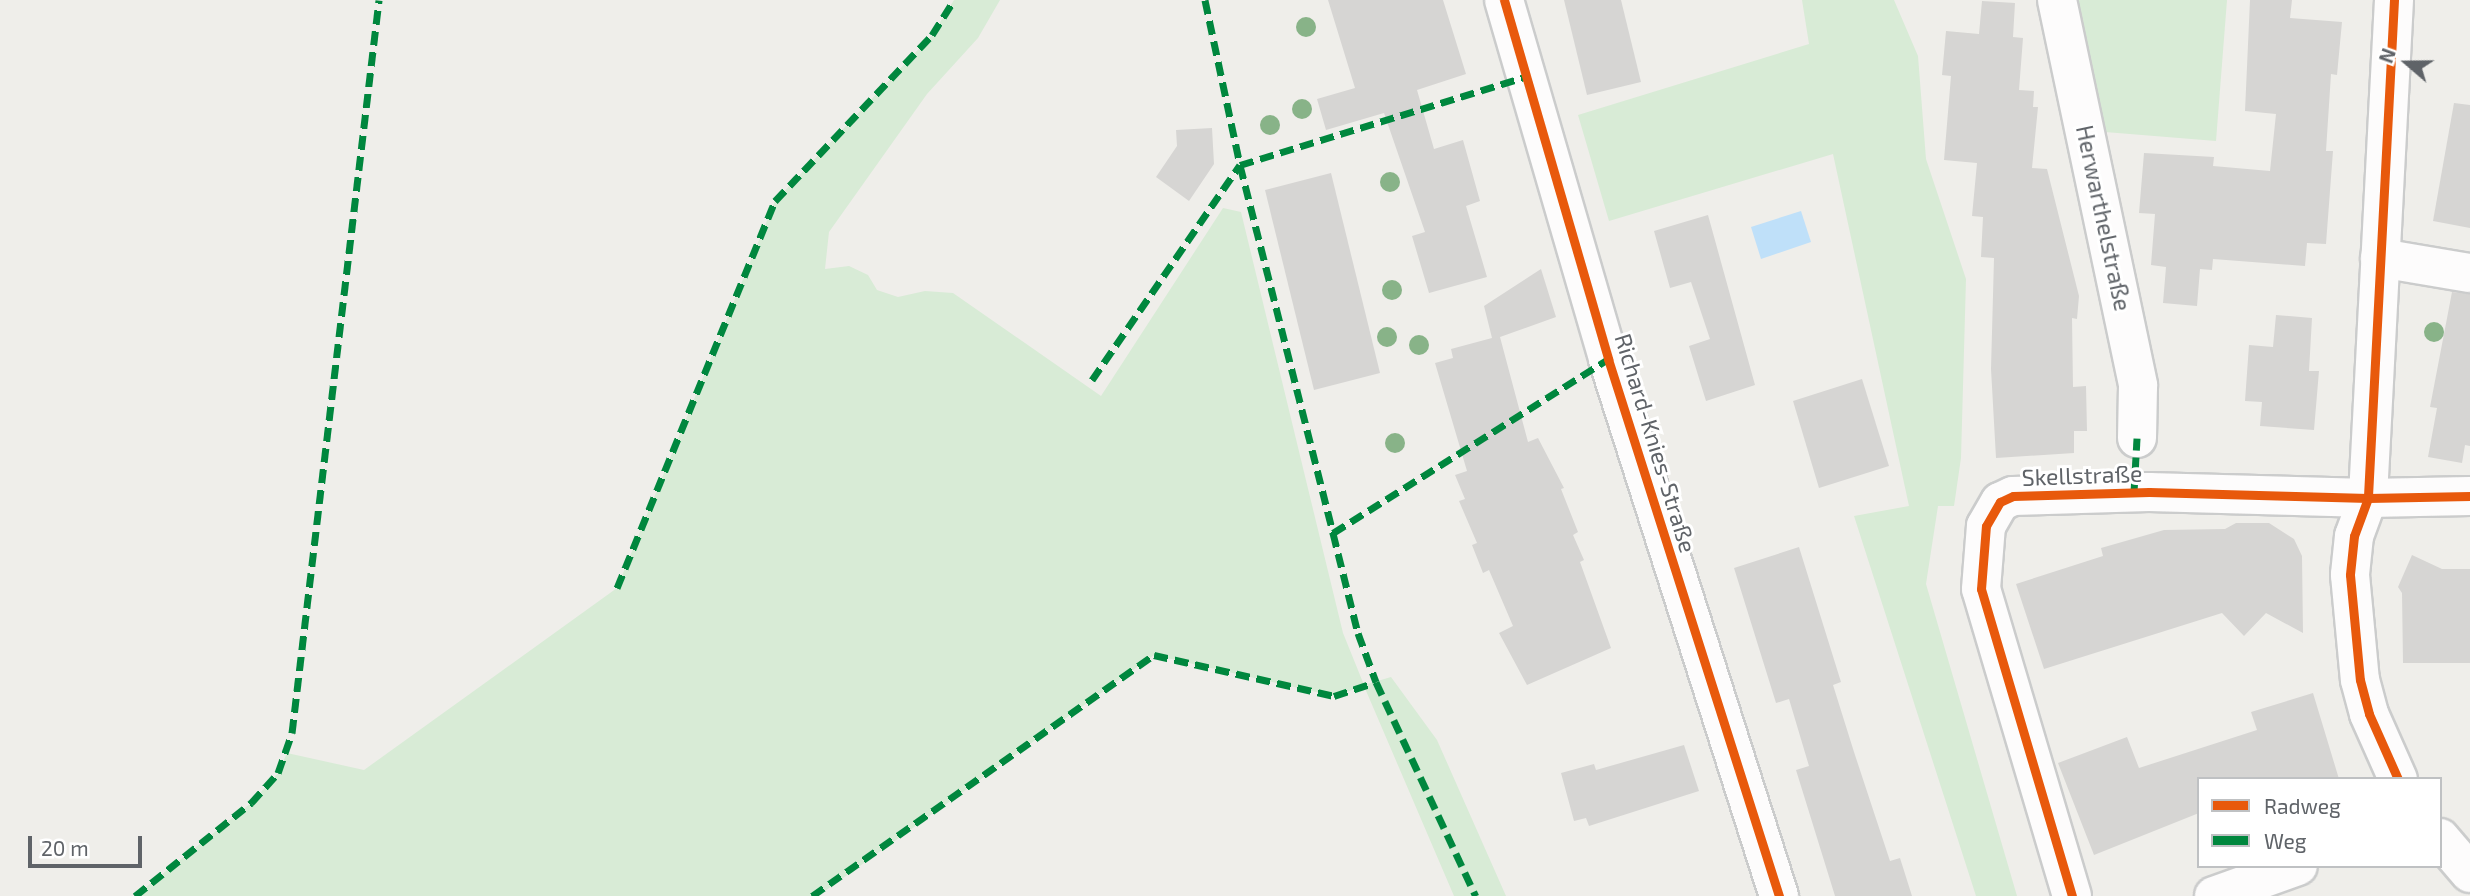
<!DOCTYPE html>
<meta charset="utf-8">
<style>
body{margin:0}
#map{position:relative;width:2470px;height:896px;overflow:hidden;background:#efeeea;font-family:"Exo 2",sans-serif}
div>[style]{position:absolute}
.green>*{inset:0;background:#d8ebd6}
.water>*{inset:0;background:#bfe0f9}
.building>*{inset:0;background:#d6d5d3}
.roads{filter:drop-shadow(2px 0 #cbcccc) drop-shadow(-2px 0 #cbcccc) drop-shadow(0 2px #cbcccc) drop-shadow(0 -2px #cbcccc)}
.minor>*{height:38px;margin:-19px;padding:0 19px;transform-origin:19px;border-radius:19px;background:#fdfcfc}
.quiet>*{height:7px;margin-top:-3.5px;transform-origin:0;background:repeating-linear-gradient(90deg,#00873e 0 14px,transparent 0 21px)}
.cycleway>*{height:9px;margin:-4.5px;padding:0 4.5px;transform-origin:4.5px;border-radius:4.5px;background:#e8590c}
.trees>*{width:20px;height:20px;margin:-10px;border-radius:50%;background:#88b388}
span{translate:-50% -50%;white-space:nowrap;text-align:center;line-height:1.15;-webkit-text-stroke:6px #fff;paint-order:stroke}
.street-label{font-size:23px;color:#5f6368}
.legend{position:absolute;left:2197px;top:777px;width:245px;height:91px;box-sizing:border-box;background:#fff;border:2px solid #bfc1c3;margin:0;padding:9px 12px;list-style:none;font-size:21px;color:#5f6368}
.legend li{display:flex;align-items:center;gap:14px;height:35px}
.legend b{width:35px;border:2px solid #bfc1c3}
.north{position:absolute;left:2372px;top:28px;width:70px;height:70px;-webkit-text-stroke:5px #fff;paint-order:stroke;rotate:290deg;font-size:19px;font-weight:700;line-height:28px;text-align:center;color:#5f6368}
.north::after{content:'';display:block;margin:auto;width:24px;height:32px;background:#5f6368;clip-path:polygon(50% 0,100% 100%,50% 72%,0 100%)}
.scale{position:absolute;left:28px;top:836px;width:114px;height:32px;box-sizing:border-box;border:4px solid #5f6368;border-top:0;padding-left:9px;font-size:21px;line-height:24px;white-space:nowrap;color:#5f6368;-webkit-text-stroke:5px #fff;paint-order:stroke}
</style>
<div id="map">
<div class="green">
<i style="clip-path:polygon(954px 0,1000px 0,978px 38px,927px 94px,829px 232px,825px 269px,849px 266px,868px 275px,877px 290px,898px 297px,925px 291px,953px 293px,1101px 396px,1223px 208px,1241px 212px,1343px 633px,1364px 685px,1391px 677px,1437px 740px,1506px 896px,1454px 896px,1364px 686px,1334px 696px,1154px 655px,818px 896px,135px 896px,251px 803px,278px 773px,287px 753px,364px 770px,617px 588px,775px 201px,932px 35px)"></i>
<i style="clip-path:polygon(1802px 0,1894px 0,1918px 56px,1926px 159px,1966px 279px,1961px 458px,1954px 506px,1938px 506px,1926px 584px,2017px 896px,1976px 896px,1854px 516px,1909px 506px,1833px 154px,1609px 221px,1578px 115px,1809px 44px)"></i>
<i style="clip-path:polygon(2076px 0,2227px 0,2216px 141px,2105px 132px)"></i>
</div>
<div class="water">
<i style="clip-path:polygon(1801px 211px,1811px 242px,1761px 259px,1751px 227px)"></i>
</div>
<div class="building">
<i style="clip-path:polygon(1328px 0,1443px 0,1466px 74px,1417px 90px,1434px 149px,1463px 140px,1480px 201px,1466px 206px,1487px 277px,1429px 293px,1412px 236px,1425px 232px,1384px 113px,1326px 130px,1317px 99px,1355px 88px)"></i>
<i style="clip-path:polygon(1564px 0,1621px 0,1641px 82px,1587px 95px)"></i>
<i style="clip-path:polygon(2250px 0,2292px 0,2290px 18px,2342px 22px,2337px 75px,2331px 74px,2326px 151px,2333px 151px,2326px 244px,2307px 243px,2305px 266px,2213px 259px,2212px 270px,2200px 269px,2197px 306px,2163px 303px,2166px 267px,2151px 265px,2155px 214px,2139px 213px,2144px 153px,2214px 157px,2213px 166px,2270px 171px,2276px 114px,2245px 111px)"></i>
<i style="clip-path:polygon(1982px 1px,2015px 3px,2013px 37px,2023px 38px,2019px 90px,2034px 91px,2033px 107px,2038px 107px,2032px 168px,2047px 169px,2079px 296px,2077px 319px,2072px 318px,2073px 387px,2086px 386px,2087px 431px,2074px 431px,2074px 453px,1996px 458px,1991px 369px,1994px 258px,1981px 257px,1983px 217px,1972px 216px,1977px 163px,1944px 160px,1951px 76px,1942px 75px,1946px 31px,1979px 34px)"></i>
<i style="clip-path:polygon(2454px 103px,2470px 105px,2470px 228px,2433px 221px)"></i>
<i style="clip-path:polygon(1212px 128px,1214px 164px,1189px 201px,1156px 177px,1177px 146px,1176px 130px)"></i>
<i style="clip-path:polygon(1331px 173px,1380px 373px,1314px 390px,1265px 190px)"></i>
<i style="clip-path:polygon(1708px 215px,1755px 385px,1706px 401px,1689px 346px,1710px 339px,1691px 282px,1670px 288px,1654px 231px)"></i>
<i style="clip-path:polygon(1541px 269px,1556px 317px,1500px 337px,1528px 442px,1538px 438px,1564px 488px,1561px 489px,1578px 532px,1573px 535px,1584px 560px,1580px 562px,1611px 648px,1527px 685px,1499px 633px,1513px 626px,1489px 570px,1483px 573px,1472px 545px,1477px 543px,1459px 501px,1465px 499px,1455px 475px,1467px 471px,1435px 363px,1453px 358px,1451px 349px,1492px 338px,1484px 306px)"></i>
<i style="clip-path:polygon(2452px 292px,2470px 294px,2470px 446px,2465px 445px,2462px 463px,2428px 457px,2437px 408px,2430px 407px)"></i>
<i style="clip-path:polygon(2276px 315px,2312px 318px,2309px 371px,2319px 371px,2314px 430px,2260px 426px,2262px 402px,2245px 401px,2249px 345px,2273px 347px)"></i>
<i style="clip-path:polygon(1862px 379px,1889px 466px,1819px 488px,1793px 401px)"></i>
<i style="clip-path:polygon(2236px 523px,2269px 523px,2294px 539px,2302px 556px,2303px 633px,2266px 613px,2244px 636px,2222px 613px,2044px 669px,2016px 584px,2103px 556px,2101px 548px,2164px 530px,2225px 529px)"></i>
<i style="clip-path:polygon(1799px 547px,1841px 682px,1833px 685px,1854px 752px,1890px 861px,1900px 858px,1912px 896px,1835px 896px,1796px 770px,1809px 766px,1789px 699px,1776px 703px,1734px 568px)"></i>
<i style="clip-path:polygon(2412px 555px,2442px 569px,2470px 569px,2470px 663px,2403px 663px,2402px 593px,2398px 587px)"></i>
<i style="clip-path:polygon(2313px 693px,2339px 779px,2199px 779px,2199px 813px,2094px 855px,2058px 763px,2127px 737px,2139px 768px,2257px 730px,2251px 712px)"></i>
<i style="clip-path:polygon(1684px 745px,1699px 791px,1589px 826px,1586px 818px,1574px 821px,1561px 773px,1594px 764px,1596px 770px)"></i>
</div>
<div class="roads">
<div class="minor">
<i style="left:1504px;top:0;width:374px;rotate:73.8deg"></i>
<i style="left:1608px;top:359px;width:564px;rotate:72.34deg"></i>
<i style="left:2057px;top:0;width:394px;rotate:78.1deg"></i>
<i style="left:2138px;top:386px;width:52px;rotate:91.1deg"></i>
<i style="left:2394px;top:0;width:499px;rotate:93deg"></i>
<i style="left:2368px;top:498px;width:40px;rotate:110.2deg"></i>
<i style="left:2354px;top:536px;width:39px;rotate:96deg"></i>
<i style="left:2350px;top:575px;width:105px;rotate:84.6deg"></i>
<i style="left:2360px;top:680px;width:35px;rotate:75deg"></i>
<i style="left:2369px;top:714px;width:71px;rotate:66deg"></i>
<i style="left:2380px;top:258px;width:91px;rotate:9.5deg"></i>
<i style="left:2440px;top:838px;width:46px;rotate:49.4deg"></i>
<i style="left:2072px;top:896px;width:320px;rotate:-106.5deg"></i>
<i style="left:1981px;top:589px;width:63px;rotate:-85.5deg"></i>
<i style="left:1986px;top:526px;width:28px;rotate:-60deg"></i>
<i style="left:2000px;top:502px;width:14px;rotate:-25deg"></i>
<i style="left:2013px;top:496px;width:136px;rotate:-1.7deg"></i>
<i style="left:2149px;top:492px;width:219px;rotate:1.6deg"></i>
<i style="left:2368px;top:498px;width:102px;rotate:-1.1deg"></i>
<i style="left:2214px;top:896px;width:89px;rotate:-19.7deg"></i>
</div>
</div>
<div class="quiet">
<i style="left:1205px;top:0;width:169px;rotate:78deg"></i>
<i style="left:1240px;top:165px;width:380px;rotate:75.8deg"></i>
<i style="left:1333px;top:533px;width:325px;rotate:-32.3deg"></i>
<i style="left:1092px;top:380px;width:261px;rotate:-55.5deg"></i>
<i style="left:1240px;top:165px;width:300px;rotate:-17.2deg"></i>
<i style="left:2134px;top:492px;width:54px;rotate:-86.8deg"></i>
<i style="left:1333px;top:533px;width:103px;rotate:76deg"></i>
<i style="left:1358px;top:633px;width:52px;rotate:69.8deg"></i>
<i style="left:1376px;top:682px;width:236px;rotate:65deg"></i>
<i style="left:617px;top:588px;width:418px;rotate:-67.8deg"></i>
<i style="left:775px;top:201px;width:228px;rotate:-46.6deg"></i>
<i style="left:932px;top:35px;width:41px;rotate:-57.8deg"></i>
<i style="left:135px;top:896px;width:149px;rotate:-38.7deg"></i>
<i style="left:251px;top:803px;width:40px;rotate:-48deg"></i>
<i style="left:278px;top:773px;width:42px;rotate:-70.7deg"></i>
<i style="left:292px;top:733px;width:738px;rotate:-83.23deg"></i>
<i style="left:812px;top:896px;width:418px;rotate:-35.2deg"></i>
<i style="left:1154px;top:655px;width:185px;rotate:12.8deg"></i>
<i style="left:1334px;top:696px;width:44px;rotate:-18.4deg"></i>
</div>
<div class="cycleway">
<i style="left:1504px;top:0;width:374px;rotate:73.8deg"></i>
<i style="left:1608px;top:359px;width:564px;rotate:72.34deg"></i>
<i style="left:2394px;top:0;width:499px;rotate:93deg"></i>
<i style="left:2368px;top:498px;width:40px;rotate:110.2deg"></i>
<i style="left:2354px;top:536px;width:39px;rotate:96deg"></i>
<i style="left:2350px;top:575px;width:105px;rotate:84.6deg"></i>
<i style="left:2360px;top:680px;width:35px;rotate:75deg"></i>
<i style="left:2369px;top:714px;width:71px;rotate:66deg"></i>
<i style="left:2072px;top:896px;width:320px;rotate:-106.5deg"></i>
<i style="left:1981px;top:589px;width:63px;rotate:-85.5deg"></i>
<i style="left:1986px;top:526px;width:28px;rotate:-60deg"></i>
<i style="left:2000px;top:502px;width:14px;rotate:-25deg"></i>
<i style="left:2013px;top:496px;width:136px;rotate:-1.7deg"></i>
<i style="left:2149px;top:492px;width:219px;rotate:1.6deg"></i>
<i style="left:2368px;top:498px;width:102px;rotate:-1.1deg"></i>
</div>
<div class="trees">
<i style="left:1306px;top:27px"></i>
<i style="left:1302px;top:109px"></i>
<i style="left:1270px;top:125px"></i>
<i style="left:1390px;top:182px"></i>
<i style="left:1392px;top:290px"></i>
<i style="left:2434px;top:332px"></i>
<i style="left:1387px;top:337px"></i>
<i style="left:1419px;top:345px"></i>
<i style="left:1395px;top:443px"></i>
</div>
<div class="street-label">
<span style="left:2104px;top:218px;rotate:78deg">Herwarthelstraße</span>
<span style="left:1656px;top:443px;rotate:73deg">Richard-Knies-Straße</span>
<span style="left:2082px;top:475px;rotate:-2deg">Skellstraße</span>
</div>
<ul class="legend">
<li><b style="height:9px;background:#e8590c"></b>Radweg</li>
<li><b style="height:9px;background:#00873e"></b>Weg</li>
</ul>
<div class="north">N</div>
<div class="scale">20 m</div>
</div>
